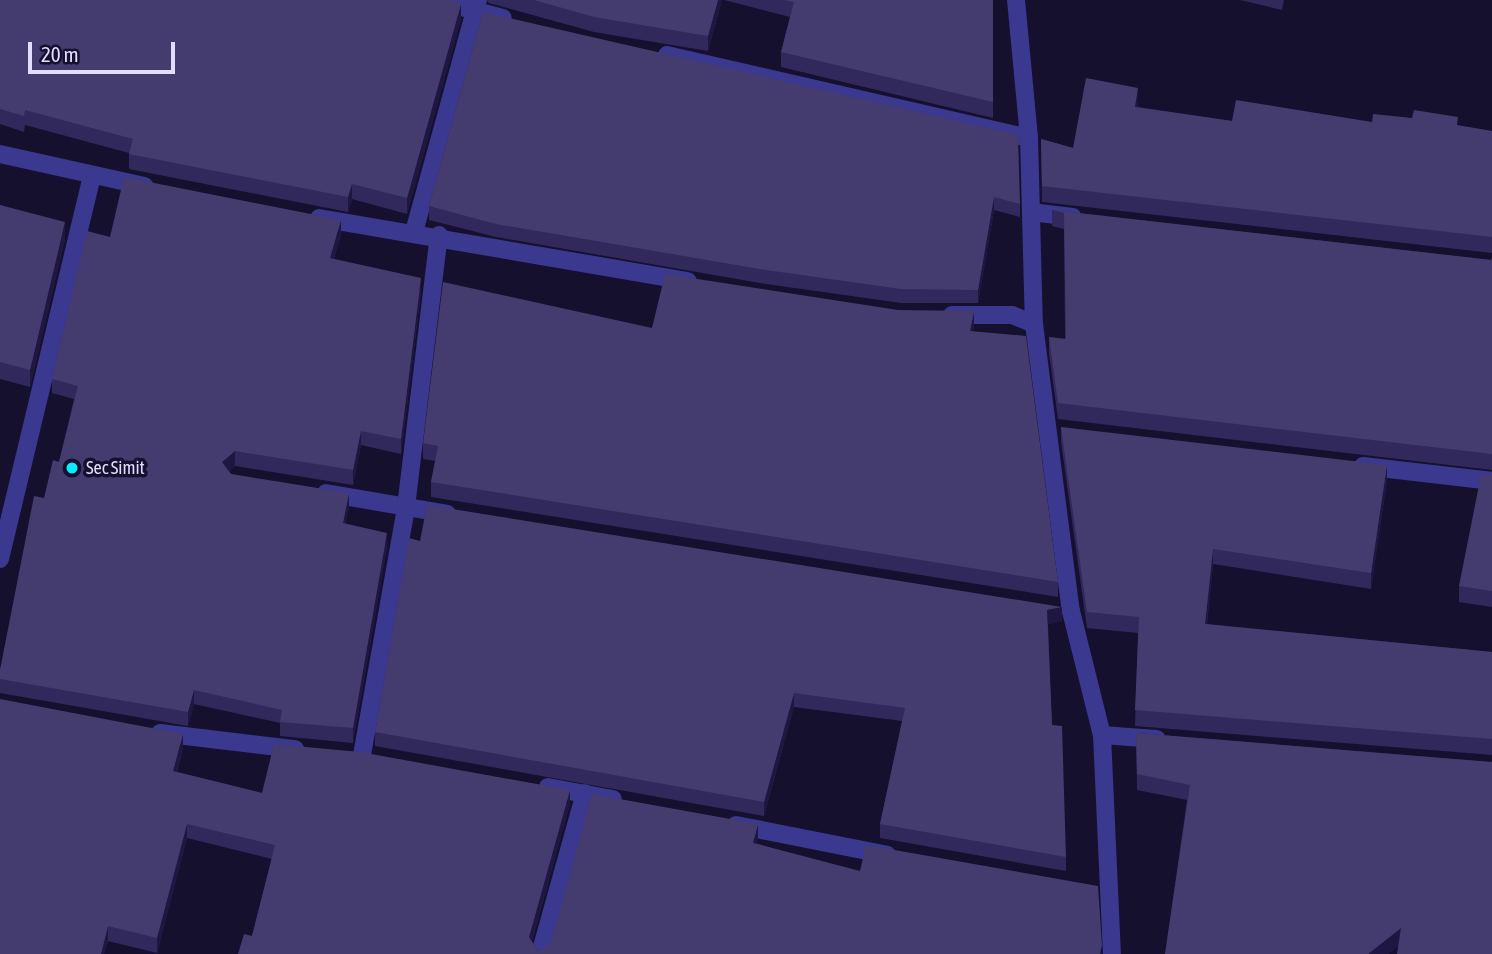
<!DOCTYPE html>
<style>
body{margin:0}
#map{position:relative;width:1492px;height:954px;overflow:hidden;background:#14102e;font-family:"Asap Condensed",sans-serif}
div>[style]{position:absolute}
.minor>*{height:18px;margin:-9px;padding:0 9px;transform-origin:9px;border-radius:9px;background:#3a388f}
.tertiary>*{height:18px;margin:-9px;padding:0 9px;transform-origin:9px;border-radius:9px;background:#3a388f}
.wall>*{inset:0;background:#31295c}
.shaded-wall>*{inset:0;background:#1e1742}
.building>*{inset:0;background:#443c6e}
.dots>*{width:19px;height:19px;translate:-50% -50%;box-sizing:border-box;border:4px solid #14102e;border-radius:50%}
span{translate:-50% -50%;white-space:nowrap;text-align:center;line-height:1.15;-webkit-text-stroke:7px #14102e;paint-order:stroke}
.poi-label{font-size:18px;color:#e0ddff}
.left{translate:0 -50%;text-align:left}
.scale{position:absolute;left:28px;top:42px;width:147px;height:32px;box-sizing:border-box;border:4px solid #e0ddff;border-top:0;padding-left:9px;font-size:21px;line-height:24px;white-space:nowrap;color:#e0ddff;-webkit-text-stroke:5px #14102e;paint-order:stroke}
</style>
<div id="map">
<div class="minor">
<i style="left:435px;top:0;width:70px;rotate:14.8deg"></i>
<i style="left:667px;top:55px;width:371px;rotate:12.9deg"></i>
<i style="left:0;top:154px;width:148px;rotate:12.5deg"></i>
<i style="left:1031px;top:212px;width:42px;rotate:6.8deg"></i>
<i style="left:319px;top:218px;width:374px;rotate:9.7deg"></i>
<i style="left:414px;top:232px;width:241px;rotate:-74.6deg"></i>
<i style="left:952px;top:315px;width:60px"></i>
<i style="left:1012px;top:315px;width:24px;rotate:22deg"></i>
<i style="left:1363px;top:466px;width:130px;rotate:6.6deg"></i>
<i style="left:326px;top:493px;width:123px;rotate:9.8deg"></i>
<i style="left:0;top:559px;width:394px;rotate:-76.5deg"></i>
<i style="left:160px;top:733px;width:136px;rotate:6.8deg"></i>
<i style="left:1102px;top:735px;width:55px;rotate:4.2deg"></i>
<i style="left:362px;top:755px;width:252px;rotate:-79.9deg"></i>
<i style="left:406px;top:507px;width:274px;rotate:-83.1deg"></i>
<i style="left:548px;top:787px;width:66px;rotate:10.5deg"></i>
<i style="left:736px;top:825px;width:154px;rotate:11.2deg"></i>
<i style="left:540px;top:954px;width:167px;rotate:-74.4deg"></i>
</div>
<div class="tertiary">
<i style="left:1016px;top:0;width:139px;rotate:84.6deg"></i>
<i style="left:1029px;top:138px;width:186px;rotate:88.5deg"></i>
<i style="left:1034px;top:324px;width:289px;rotate:82.7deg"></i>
<i style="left:1071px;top:611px;width:128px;rotate:76deg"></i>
<i style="left:1102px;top:735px;width:219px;rotate:87.4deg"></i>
</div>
<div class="wall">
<i style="clip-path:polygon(0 0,461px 19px,407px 214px,352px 199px,348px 212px,129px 169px,129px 153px,25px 125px,24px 132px,0 124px)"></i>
<i style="clip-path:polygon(487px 0,722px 0,708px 51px,594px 32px,489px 3px)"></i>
<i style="clip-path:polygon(724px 0,993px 0,993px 118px,781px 67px,781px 52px,790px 17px)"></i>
<i style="clip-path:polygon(1240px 0,1284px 0,1282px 10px)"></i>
<i style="clip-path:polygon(483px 12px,1020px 204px,1020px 217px,994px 210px,978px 303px,901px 303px,766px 284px,496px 237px,429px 220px,429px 206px)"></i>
<i style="clip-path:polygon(1138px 103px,1138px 107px,1232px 121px,1372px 122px,1458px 126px,1492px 131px,1492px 253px,1042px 202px,1041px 139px,1073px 148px)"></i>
<i style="clip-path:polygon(0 205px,65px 239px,30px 387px,0 379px)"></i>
<i style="clip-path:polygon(1052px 210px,1491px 260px,1492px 258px,1492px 470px,1058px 419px,1049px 353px,1049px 337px,1065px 339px,1064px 229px,1052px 226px)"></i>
<i style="clip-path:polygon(341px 234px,334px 259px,421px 292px,401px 454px,361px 445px,353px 485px,235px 466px,229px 471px,231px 474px,349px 507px,345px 523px,387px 547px,353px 743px,280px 736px,280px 723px,194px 704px,188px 726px,0 693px,0 670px,44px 498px,59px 462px,74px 399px,52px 393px,52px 379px)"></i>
<i style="clip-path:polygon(974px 326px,973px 331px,1058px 582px,1058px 597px,431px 497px,431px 482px,435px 461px,423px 459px,423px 443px,652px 328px)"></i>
<i style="clip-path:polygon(1061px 427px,1387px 480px,1371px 589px,1213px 564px,1207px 624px,1492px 652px,1492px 755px,1135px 726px,1138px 633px,1087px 628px,1061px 442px)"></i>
<i style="clip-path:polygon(1492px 475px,1492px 607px,1459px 602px,1459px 586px)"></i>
<i style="clip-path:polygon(1062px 621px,1048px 624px,1052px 725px,1066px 857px,1066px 871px,880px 838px,880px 824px,902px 721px,794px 707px,764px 816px,375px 746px,375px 732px)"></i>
<i style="clip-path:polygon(1136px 733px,1491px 762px,1398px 946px,1388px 954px,1165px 954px,1187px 800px,1137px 790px)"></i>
<i style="clip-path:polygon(183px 748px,177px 772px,262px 793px,570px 804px,532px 941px,538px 951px,758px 838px,756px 843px,1102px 954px,238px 954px,252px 936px,272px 859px,187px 838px,157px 953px,108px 941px,104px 954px,0 954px)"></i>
</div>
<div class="shaded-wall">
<i style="clip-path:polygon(718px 0,722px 0,708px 51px,708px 36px)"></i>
<i style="clip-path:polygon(461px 4px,461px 19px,407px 214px,407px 198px)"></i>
<i style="clip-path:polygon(1138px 88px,1138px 103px,1135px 123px,1135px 107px)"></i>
<i style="clip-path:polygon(352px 184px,352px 199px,348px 212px,348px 197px)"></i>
<i style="clip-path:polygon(994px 197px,994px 210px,978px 303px,978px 290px)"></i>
<i style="clip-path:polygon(341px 220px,341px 234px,330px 272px,330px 258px)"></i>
<i style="clip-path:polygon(65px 222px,65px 239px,30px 387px,30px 370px)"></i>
<i style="clip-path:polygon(421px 278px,421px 292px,401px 454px,401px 439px)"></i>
<i style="clip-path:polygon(974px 311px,974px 326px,970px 347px,970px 331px)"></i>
<i style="clip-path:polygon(361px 431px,361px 445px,353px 485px,353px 470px)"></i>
<i style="clip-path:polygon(235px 451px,235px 466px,222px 476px,222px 462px)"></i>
<i style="clip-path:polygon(1387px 465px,1387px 480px,1371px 589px,1371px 573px)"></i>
<i style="clip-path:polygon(349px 493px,349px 507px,343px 537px,343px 523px)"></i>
<i style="clip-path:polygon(387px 533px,387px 547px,353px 743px,353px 728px)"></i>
<i style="clip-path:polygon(1213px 549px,1213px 564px,1205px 639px,1205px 624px)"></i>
<i style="clip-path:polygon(1062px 607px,1062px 621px,1047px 624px,1047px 610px)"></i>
<i style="clip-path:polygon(194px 690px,194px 704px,188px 726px,188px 712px)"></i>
<i style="clip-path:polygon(794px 693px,794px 707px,764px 816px,764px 802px)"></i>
<i style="clip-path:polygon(183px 734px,183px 748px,173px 785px,173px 771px)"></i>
<i style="clip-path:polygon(570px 790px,570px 804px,529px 951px,529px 937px)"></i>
<i style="clip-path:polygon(187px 824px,187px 838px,157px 953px,157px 938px)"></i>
<i style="clip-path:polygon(758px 824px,758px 838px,753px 857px,753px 843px)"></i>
<i style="clip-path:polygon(108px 926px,108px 941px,104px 954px,101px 954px)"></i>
<i style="clip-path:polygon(1401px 928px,1401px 944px,1388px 954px,1368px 954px)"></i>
</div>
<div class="building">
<i style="clip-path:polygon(0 0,450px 0,461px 4px,407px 198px,352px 184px,348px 197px,129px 154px,133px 139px,25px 110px,24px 116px,0 109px)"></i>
<i style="clip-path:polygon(534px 0,718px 0,708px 36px,594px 17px)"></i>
<i style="clip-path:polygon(784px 0,993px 0,993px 102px,781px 52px,794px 2px)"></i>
<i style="clip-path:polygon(483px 12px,1018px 135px,1020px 204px,994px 197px,978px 290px,901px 289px,766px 270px,496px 224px,429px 206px)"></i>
<i style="clip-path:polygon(1086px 78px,1138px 88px,1135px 107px,1232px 121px,1236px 100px,1372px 122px,1373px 114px,1412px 118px,1414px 110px,1458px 117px,1457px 125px,1492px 131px,1492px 237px,1042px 186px,1041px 139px,1073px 148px)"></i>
<i style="clip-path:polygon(124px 177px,341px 220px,330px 258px,421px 278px,401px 439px,361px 431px,353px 470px,235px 451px,222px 462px,231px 474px,349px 493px,343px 523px,387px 533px,353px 728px,280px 722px,282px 710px,194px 690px,188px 712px,0 679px,0 670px,34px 496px,44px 498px,53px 460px,59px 462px,78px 386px,52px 379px,87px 231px,110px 237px)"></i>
<i style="clip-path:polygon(0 205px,65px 222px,30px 370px,0 362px)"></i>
<i style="clip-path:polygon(1052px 210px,1491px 260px,1492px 258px,1492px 454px,1058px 403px,1049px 337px,1066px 339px,1064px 213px)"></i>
<i style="clip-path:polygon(665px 274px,898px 310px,974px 311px,970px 331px,1026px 336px,1058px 582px,431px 482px,438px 446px,423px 443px,443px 282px,652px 328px)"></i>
<i style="clip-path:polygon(1061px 427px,1387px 465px,1371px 573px,1213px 549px,1205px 624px,1492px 652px,1492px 739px,1135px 710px,1139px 617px,1087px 612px)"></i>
<i style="clip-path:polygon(1481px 475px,1492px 475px,1492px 591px,1459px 586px)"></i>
<i style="clip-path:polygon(427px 505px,1062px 607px,1047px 610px,1052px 725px,1062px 726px,1066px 857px,880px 824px,905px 708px,794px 693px,764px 802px,375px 732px,409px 538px,420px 541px)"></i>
<i style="clip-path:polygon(0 699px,183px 734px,173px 771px,262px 793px,274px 744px,360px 752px,570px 790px,529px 937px,538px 951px,551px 943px,592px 794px,758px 824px,753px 843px,860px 871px,866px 845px,1098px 886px,1102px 945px,1100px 954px,238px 954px,244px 934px,252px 936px,275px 845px,187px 824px,157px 938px,108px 926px,101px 954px,0 954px)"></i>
<i style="clip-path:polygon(1136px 733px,1491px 762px,1492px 761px,1492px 954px,1397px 954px,1401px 928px,1368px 954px,1165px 954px,1190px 785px,1137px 774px)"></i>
</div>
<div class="dots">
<i style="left:72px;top:468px;background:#09ecff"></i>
</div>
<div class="poi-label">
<span class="left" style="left:86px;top:468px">Sec Simit</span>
</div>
<div class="scale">20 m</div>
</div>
